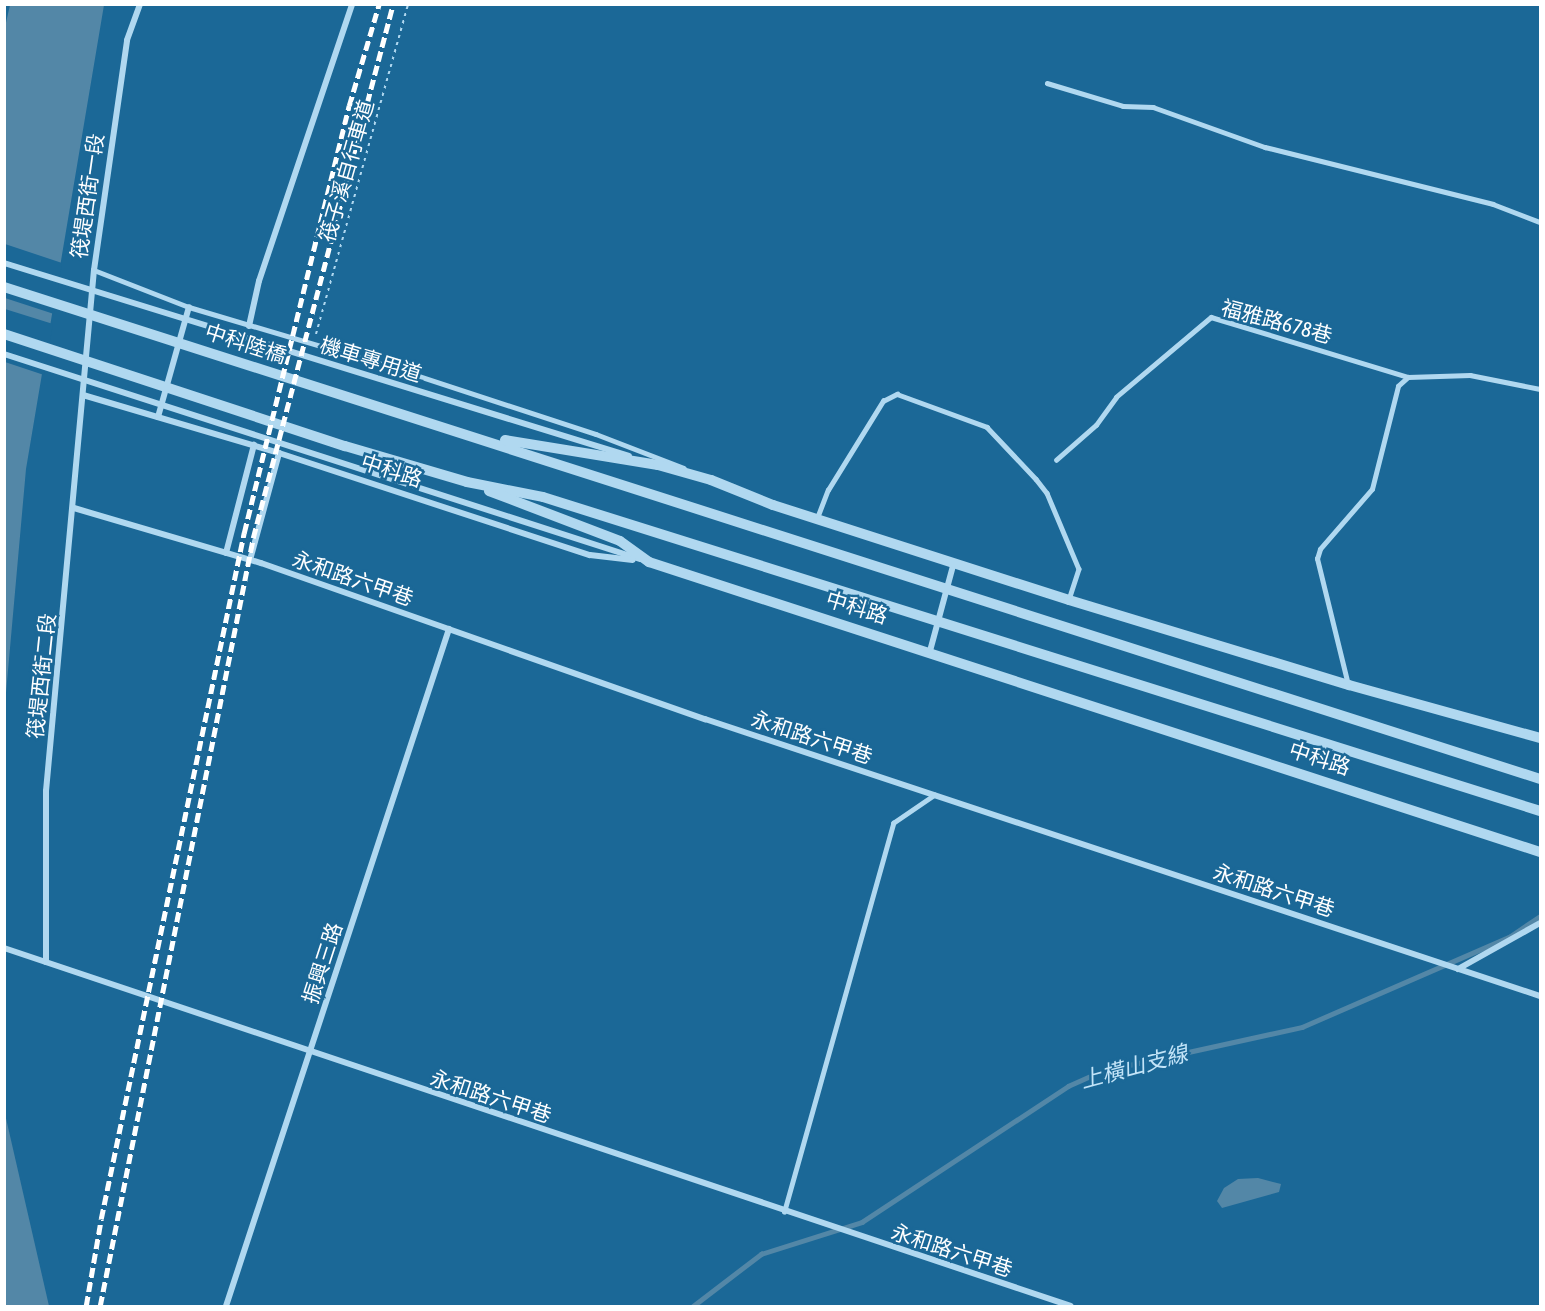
<!DOCTYPE html>
<meta charset="utf-8">
<style>
body{margin:0}
#map{position:relative;width:1545px;height:1311px;overflow:hidden;background:#1b6897;font-family:"Asap Condensed","Noto Sans TC",sans-serif}
div>[style]{position:absolute}
.water>*{inset:0;background:#5387a7}
.pier>*{inset:0;background:#1b6897}
.stream>*{height:4.5px;margin:-2.25px;padding:0 2.25px;transform-origin:2.25px;border-radius:2.25px;background:#5387a7}
.path>*{height:2px;margin-top:-1px;transform-origin:0;background:repeating-linear-gradient(90deg,#b0d8f0 0 3px,transparent 0 7.5px)}
.service>*{height:4.5px;margin:-2.25px;padding:0 2.25px;transform-origin:2.25px;border-radius:2.25px;background:#b0d8f0}
.minor>*{height:6px;margin:-3px;padding:0 3px;transform-origin:3px;border-radius:3px;background:#b0d8f0}
.tertiary>*{height:10px;margin:-5px;padding:0 5px;transform-origin:5px;border-radius:5px;background:#b0d8f0}
.rail>*{height:4.5px;margin-top:-2.25px;transform-origin:0;background:repeating-linear-gradient(90deg,#fff 0 10px,transparent 0 14.5px)}
span{translate:-50% -50%;white-space:nowrap;text-align:center;line-height:1.15;-webkit-text-stroke:5px #1b6897;paint-order:stroke}
.street-label{font-size:21px;color:#fff}
.water-label{font-size:22px;color:#c3e4f8;font-style:italic}
.frame{position:absolute;inset:0;border:6px solid #fff;pointer-events:none}
</style>
<div id="map">
<div class="water">
<i style="clip-path:polygon(10px 5px,104px 5px,26px 469px,5px 704px,5px 27px)"></i>
<i style="clip-path:polygon(5px 1114px,49px 1306px,5px 1306px)"></i>
<i style="clip-path:polygon(1258px 1178px,1281px 1184px,1279px 1192px,1222px 1208px,1217px 1201px,1224px 1188px,1238px 1179px)"></i>
</div>
<div class="pier">
<i style="clip-path:polygon(5px 244px,62px 263px,54px 314px,5px 298px)"></i>
<i style="clip-path:polygon(5px 309px,53px 324px,44px 375px,5px 362px)"></i>
</div>
<div class="stream">
<i style="left:693px;top:1306px;width:86px;rotate:-37.4deg"></i>
<i style="left:761px;top:1254px;width:106px;rotate:-17.6deg"></i>
<i style="left:862px;top:1222px;width:247px;rotate:-33.4deg"></i>
<i style="left:1068px;top:1086px;width:37px;rotate:-24deg"></i>
<i style="left:1102px;top:1071px;width:205px;rotate:-12.4deg"></i>
<i style="left:1302px;top:1027px;width:226px;rotate:-23.5deg"></i>
<i style="left:1509px;top:937px;width:37px;rotate:-34deg"></i>
</div>
<div class="path">
<i style="left:316px;top:334px;width:343px;rotate:-74.4deg"></i>
</div>
<div class="service">
<i style="left:1047px;top:83px;width:79px;rotate:16.8deg"></i>
<i style="left:1123px;top:106px;width:30px;rotate:2deg"></i>
<i style="left:1153px;top:107px;width:119px;rotate:19.7deg"></i>
<i style="left:1265px;top:147px;width:235px;rotate:14deg"></i>
<i style="left:1493px;top:204px;width:50px;rotate:21deg"></i>
<i style="left:94px;top:270px;width:102px;rotate:21.3deg"></i>
<i style="left:189px;top:307px;width:201px;rotate:16.5deg"></i>
<i style="left:382px;top:364px;width:225px;rotate:18.1deg"></i>
<i style="left:596px;top:434px;width:94px;rotate:21.1deg"></i>
<i style="left:1056px;top:460px;width:53px;rotate:-41.2deg"></i>
<i style="left:1096px;top:425px;width:34px;rotate:-54deg"></i>
<i style="left:1116px;top:397px;width:124px;rotate:-40.1deg"></i>
<i style="left:1211px;top:317px;width:206px;rotate:16.9deg"></i>
<i style="left:1408px;top:377px;width:62px;rotate:-1.8deg"></i>
<i style="left:1470px;top:375px;width:71px;rotate:11.3deg"></i>
<i style="left:817px;top:518px;width:30px;rotate:-69deg"></i>
<i style="left:828px;top:490px;width:105px;rotate:-58.3deg"></i>
<i style="left:883px;top:401px;width:16px;rotate:-27deg"></i>
<i style="left:897px;top:394px;width:96px;rotate:20.1deg"></i>
<i style="left:987px;top:427px;width:71px;rotate:46.7deg"></i>
<i style="left:1036px;top:479px;width:18px;rotate:52deg"></i>
<i style="left:1047px;top:493px;width:82px;rotate:67.2deg"></i>
<i style="left:1079px;top:569px;width:33px;rotate:108deg"></i>
<i style="left:1348px;top:685px;width:130px;rotate:-103.8deg"></i>
<i style="left:1317px;top:559px;width:10px;rotate:-73deg"></i>
<i style="left:1320px;top:549px;width:79px;rotate:-49.1deg"></i>
<i style="left:1372px;top:489px;width:106px;rotate:-75.8deg"></i>
<i style="left:1398px;top:386px;width:13px;rotate:-42deg"></i>
<i style="left:784px;top:1212px;width:404px;rotate:-74.3deg"></i>
<i style="left:893px;top:823px;width:50px;rotate:-34.3deg"></i>
</div>
<div class="minor">
<i style="left:4px;top:263px;width:654px;rotate:17.16deg"></i>
<i style="left:249px;top:326px;width:46px;rotate:-77.5deg"></i>
<i style="left:259px;top:281px;width:292px;rotate:-71.4deg"></i>
<i style="left:4px;top:354px;width:668px;rotate:17.87deg"></i>
<i style="left:83px;top:395px;width:204px;rotate:16.5deg"></i>
<i style="left:279px;top:453px;width:327px;rotate:18.2deg"></i>
<i style="left:590px;top:555px;width:43px;rotate:6.6deg"></i>
<i style="left:158px;top:417px;width:114px;rotate:-74.3deg"></i>
<i style="left:74px;top:508px;width:195px;rotate:16.4deg"></i>
<i style="left:261px;top:563px;width:471px;rotate:19.4deg"></i>
<i style="left:705px;top:719px;width:880px;rotate:18.35deg"></i>
<i style="left:226px;top:553px;width:112px;rotate:-75.5deg"></i>
<i style="left:250px;top:560px;width:111px;rotate:-74.8deg"></i>
<i style="left:930px;top:651px;width:92px;rotate:-74.9deg"></i>
<i style="left:4px;top:948px;width:1125px;rotate:18.55deg"></i>
<i style="left:46px;top:962px;width:171px;rotate:-90deg"></i>
<i style="left:46px;top:791px;width:523px;rotate:-84.74deg"></i>
<i style="left:94px;top:270px;width:232px;rotate:-81.8deg"></i>
<i style="left:127px;top:40px;width:38px;rotate:-70deg"></i>
<i style="left:1458px;top:969px;width:94px;rotate:-29.3deg"></i>
<i style="left:226px;top:1306px;width:713px;rotate:-71.77deg"></i>
</div>
<div class="tertiary">
<i style="left:4px;top:287px;width:1613px;rotate:17.76deg"></i>
<i style="left:4px;top:334px;width:359px;rotate:18.2deg"></i>
<i style="left:345px;top:446px;width:127px;rotate:16.4deg"></i>
<i style="left:467px;top:482px;width:77px;rotate:11.2deg"></i>
<i style="left:543px;top:497px;width:1045px;rotate:17.48deg"></i>
<i style="left:505px;top:440px;width:155px;rotate:9.3deg"></i>
<i style="left:658px;top:465px;width:55px;rotate:15.8deg"></i>
<i style="left:711px;top:480px;width:67px;rotate:22deg"></i>
<i style="left:773px;top:505px;width:311px;rotate:17.8deg"></i>
<i style="left:1069px;top:600px;width:293px;rotate:16.9deg"></i>
<i style="left:1349px;top:685px;width:198px;rotate:15.5deg"></i>
<i style="left:489px;top:491px;width:140px;rotate:20.9deg"></i>
<i style="left:620px;top:541px;width:36px;rotate:36deg"></i>
<i style="left:649px;top:562px;width:937px;rotate:18.03deg"></i>
</div>
<div class="rail">
<i style="left:86px;top:1306px;width:88px;rotate:-80.2deg"></i>
<i style="left:101px;top:1219px;width:701px;rotate:-78.23deg"></i>
<i style="left:244px;top:533px;width:440px;rotate:-76.2deg"></i>
<i style="left:349px;top:106px;width:106px;rotate:-73.6deg"></i>
<i style="left:100px;top:1306px;width:783px;rotate:-78.73deg"></i>
<i style="left:253px;top:538px;width:552px;rotate:-75.31deg"></i>
</div>
<div class="street-label">
<span style="left:346px;top:171px;rotate:-74deg">筏子溪自行車道</span>
<span style="left:87px;top:196px;rotate:-82deg">筏堤西街一段</span>
<span style="left:1277px;top:321px;rotate:15deg">福雅路678巷</span>
<span style="left:246px;top:343px;rotate:18deg">中科陸橋</span>
<span style="left:371px;top:359px;rotate:17deg">機車專用道</span>
<span style="left:392px;top:470px;rotate:18deg">中科路</span>
<span style="left:353px;top:578px;rotate:19deg">永和路六甲巷</span>
<span style="left:857px;top:607px;rotate:17deg">中科路</span>
<span style="left:41px;top:676px;rotate:-84deg">筏堤西街二段</span>
<span style="left:812px;top:737px;rotate:18deg">永和路六甲巷</span>
<span style="left:1320px;top:758px;rotate:18deg">中科路</span>
<span style="left:1274px;top:890px;rotate:18deg">永和路六甲巷</span>
<span style="left:322px;top:963px;rotate:-72deg">振興三路</span>
<span style="left:491px;top:1096px;rotate:18deg">永和路六甲巷</span>
<span style="left:952px;top:1250px;rotate:18deg">永和路六甲巷</span>
</div>
<div class="water-label">
<span style="left:1134px;top:1067px;rotate:-15deg">上橫山支線</span>
</div>
<div class="frame"></div>
</div>
